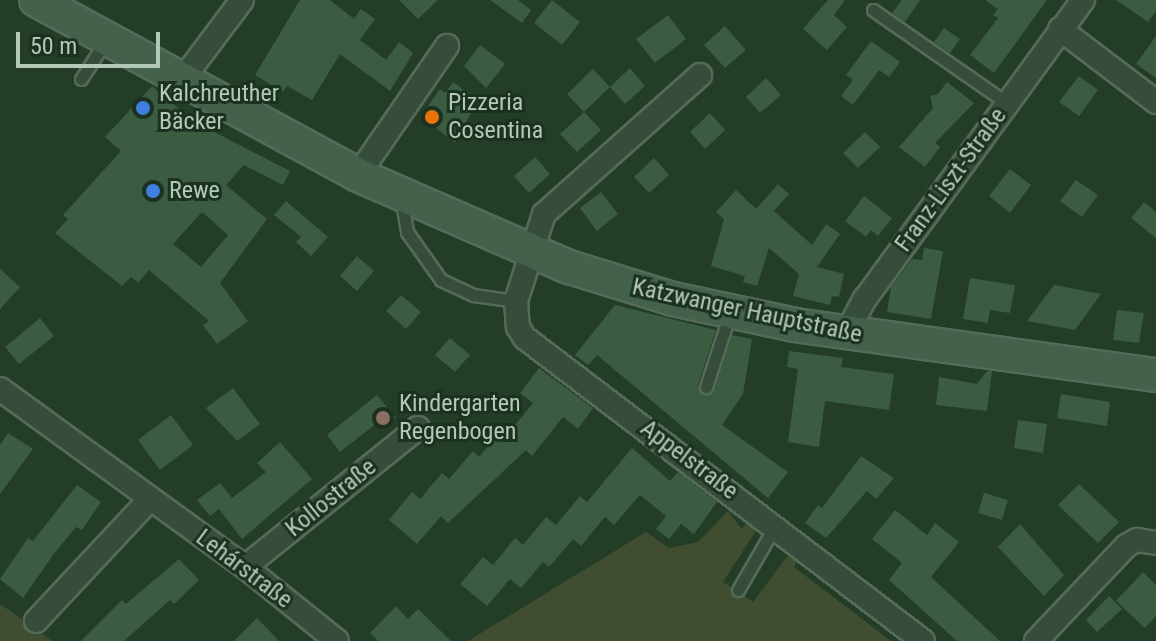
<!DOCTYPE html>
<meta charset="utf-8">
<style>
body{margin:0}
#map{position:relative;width:1156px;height:641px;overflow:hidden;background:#233d27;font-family:"Roboto Condensed",sans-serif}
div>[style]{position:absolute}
.green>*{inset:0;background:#404d31}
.building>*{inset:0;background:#3b5c41}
.roads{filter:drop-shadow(2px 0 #556b59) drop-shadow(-2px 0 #556b59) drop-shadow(0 2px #556b59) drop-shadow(0 -2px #556b59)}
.lane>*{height:11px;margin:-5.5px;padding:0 5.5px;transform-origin:5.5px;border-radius:5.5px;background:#374d3b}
.street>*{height:22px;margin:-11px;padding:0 11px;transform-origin:11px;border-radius:11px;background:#374d3b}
.secondary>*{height:32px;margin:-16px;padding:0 16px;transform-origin:16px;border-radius:16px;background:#44614b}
.dots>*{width:22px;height:22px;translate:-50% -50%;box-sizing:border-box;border:4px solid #1c3220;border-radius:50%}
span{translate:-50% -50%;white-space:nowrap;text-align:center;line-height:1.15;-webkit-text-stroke:6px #1c3220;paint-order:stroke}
.poi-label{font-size:24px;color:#b2c9b7}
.left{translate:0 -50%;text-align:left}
.street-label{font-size:24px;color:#b2c9b7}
.scale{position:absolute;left:16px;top:32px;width:144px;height:36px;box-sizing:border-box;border:4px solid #b2c9b7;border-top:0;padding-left:10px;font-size:24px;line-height:28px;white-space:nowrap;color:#b2c9b7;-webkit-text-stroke:6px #1c3220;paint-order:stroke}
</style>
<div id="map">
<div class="green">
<i style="clip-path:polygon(728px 511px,742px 529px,747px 521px,759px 526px,723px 582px,753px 602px,791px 551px,799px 557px,794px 567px,891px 641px,468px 641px,646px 532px,669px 548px,698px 542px)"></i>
<i style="clip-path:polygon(0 604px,36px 629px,52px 641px,0 641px)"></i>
</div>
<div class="building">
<i style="clip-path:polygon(300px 0,330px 0,354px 19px,361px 9px,375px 19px,360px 40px,386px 60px,399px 42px,413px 53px,390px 91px,340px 54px,312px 100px,287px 86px,283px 92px,255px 75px)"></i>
<i style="clip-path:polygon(399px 0,438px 0,418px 19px)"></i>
<i style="clip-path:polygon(490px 0,518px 0,531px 10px,522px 23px)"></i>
<i style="clip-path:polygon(552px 0,580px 22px,562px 45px,534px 23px)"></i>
<i style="clip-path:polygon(828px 0,845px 0,834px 15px,847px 27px,827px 50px,803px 29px)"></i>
<i style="clip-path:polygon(902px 0,920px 0,905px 22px,892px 13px)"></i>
<i style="clip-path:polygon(985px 0,1047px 0,994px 73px,970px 55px,998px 18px,993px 15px,998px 9px)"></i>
<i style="clip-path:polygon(1116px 0,1156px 0,1156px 11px,1148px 22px)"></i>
<i style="clip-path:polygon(668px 15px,686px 39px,655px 63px,636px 39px)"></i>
<i style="clip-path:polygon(725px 26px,746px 50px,725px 68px,704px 45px)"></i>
<i style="clip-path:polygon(944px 28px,960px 39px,950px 53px,934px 42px)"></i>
<i style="clip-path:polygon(1156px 36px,1156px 78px,1136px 64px)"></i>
<i style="clip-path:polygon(871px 41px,900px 62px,889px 77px,879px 70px,853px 105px,841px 96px,853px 80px,846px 75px)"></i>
<i style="clip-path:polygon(480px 45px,505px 64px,486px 88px,464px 66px)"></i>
<i style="clip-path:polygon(630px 68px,645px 86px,625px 104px,610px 87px)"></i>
<i style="clip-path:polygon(593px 69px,610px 87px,584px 112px,567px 94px)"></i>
<i style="clip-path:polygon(1079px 76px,1098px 90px,1079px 116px,1059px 102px)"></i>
<i style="clip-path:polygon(766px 78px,781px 95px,760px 113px,746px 97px)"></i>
<i style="clip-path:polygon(453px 82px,478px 100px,455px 143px,421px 116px,440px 89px,445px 93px)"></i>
<i style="clip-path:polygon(947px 82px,974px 103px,935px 143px,940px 147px,925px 167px,899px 147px,933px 108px,930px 96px,938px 94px)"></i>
<i style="clip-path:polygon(evenodd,152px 86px,193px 121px,290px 171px,283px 185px,244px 165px,226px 185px,267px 219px,220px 283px,248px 321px,217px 344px,203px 325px,209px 321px,149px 270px,138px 283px,131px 277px,122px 286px,55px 233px,68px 219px,63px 215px,121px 151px,105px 137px,152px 86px,202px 212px,228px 235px,201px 267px,173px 244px,202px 212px)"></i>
<i style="clip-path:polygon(584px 112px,601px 130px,577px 152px,560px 134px)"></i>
<i style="clip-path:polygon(710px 113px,725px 130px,705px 149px,690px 132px)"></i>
<i style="clip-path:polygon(865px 132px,880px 147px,858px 168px,843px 153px)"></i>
<i style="clip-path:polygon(535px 157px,550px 174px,529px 193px,514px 176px)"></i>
<i style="clip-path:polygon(654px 158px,669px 175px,649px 193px,634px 177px)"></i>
<i style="clip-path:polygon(1010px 169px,1031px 185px,1010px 213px,989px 196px)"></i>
<i style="clip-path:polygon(1076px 180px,1098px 195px,1082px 217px,1060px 201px)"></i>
<i style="clip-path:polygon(778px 184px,789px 194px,774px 211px,812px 245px,826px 224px,840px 234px,817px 267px,844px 274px,839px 297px,832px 296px,830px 305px,793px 296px,799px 274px,769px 248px,757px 286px,743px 282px,745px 276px,711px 266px,724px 219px,716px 212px,736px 190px,756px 209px)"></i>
<i style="clip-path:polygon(601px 192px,618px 214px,597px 231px,580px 208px)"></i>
<i style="clip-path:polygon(864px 196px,892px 218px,878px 236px,871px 230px,866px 237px,845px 221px)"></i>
<i style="clip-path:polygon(286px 201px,328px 237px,311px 256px,296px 242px,301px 237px,274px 215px)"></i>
<i style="clip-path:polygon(1144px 202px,1156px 212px,1156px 238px,1131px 218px)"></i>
<i style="clip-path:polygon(924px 248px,943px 251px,931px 319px,887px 312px,891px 287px,912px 259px,922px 260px)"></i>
<i style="clip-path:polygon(357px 256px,374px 271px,357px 291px,340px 276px)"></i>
<i style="clip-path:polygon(0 269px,20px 287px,0 309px)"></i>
<i style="clip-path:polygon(970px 278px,1015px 285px,1010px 313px,990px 310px,988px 323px,963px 319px)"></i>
<i style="clip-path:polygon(1054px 285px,1101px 294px,1075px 330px,1027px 321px)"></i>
<i style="clip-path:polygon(401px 295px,421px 312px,406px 329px,386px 311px)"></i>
<i style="clip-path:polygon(615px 305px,716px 330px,698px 385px,704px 395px,714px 390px,732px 335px,752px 339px,743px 394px,722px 425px,788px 472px,768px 498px,597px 355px,588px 365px,575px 355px)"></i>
<i style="clip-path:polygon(1117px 310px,1144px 313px,1139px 343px,1113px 340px)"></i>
<i style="clip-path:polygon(40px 318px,54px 336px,19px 364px,5px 347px)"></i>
<i style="clip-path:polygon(450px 338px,470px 355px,455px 372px,435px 355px)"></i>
<i style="clip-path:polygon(789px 351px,843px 358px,841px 367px,894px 374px,889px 410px,825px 401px,819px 447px,788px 442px,798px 369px,787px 367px)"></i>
<i style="clip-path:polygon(539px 368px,593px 408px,578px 429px,563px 417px,532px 456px,526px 450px,448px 523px,441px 516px,417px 544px,389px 520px,412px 492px,420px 499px,442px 473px,449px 479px,473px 451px,479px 457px,501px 430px,507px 435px,533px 403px,520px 393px)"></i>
<i style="clip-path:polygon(987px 371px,992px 371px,987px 411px,936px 405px,939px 377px,977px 384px)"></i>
<i style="clip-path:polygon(233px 388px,260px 424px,237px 441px,206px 408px)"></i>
<i style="clip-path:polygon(1061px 394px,1110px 402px,1107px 426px,1057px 418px)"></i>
<i style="clip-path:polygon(377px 395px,396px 418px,382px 429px,377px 423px,340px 452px,327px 435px)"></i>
<i style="clip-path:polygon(171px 415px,193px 445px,160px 470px,138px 440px)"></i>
<i style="clip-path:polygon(1018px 420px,1047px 424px,1043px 453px,1014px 448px)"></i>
<i style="clip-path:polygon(8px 433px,33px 449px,0 494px,0 445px)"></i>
<i style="clip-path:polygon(280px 442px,312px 479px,242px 539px,219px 509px,210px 516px,197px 500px,220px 483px,232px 498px,266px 472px,257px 463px)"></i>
<i style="clip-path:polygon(632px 448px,670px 481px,678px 472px,717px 502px,694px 534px,681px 524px,669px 539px,656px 529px,666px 516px,640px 495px,614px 525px,605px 517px,581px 546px,573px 539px,549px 567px,543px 562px,521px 588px,510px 579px,487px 606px,460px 584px,483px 557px,493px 565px,515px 538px,523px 545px,546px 517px,556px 525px,580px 496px,587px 502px)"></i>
<i style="clip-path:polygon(861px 456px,894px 478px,876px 499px,867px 491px,826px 538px,805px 523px,818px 505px,822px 508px)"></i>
<i style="clip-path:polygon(1079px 484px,1119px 522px,1098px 543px,1058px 505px)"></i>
<i style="clip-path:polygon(77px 485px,101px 502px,82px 530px,76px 527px,53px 555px,23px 598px,0 579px,28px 538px,33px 541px)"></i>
<i style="clip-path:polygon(984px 493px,1008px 500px,1002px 520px,978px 513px)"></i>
<i style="clip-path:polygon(895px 510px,927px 535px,935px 523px,959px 542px,931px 577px,1000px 641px,957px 641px,889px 580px,902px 563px,872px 539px)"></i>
<i style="clip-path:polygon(1020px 524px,1064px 575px,1044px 596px,998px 547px)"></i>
<i style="clip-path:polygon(179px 559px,199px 580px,174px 604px,170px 600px,124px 641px,81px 641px,122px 600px,126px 604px)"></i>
<i style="clip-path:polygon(1143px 572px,1156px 585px,1156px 616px,1145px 628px,1116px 601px)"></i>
<i style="clip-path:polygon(1109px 596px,1122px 609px,1097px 632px,1086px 620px)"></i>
<i style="clip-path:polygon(396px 606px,408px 619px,418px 609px,451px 641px,378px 641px,370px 633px)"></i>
<i style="clip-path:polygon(257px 618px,279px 641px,234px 641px)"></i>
</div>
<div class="roads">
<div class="lane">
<i style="left:873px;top:10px;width:163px;rotate:34.8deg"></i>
<i style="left:81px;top:79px;width:48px;rotate:-57deg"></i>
<i style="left:401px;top:197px;width:36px;rotate:80deg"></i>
<i style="left:407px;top:232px;width:59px;rotate:54.7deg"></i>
<i style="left:441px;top:280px;width:35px;rotate:25deg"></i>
<i style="left:473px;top:295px;width:43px;rotate:7.9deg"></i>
<i style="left:706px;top:387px;width:78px;rotate:-72deg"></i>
<i style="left:738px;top:590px;width:74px;rotate:-60deg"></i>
</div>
<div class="street">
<i style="left:1060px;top:29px;width:121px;rotate:37.2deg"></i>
<i style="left:700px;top:75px;width:209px;rotate:138.3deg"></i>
<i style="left:544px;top:214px;width:91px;rotate:107.8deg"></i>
<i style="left:516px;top:301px;width:26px;rotate:86deg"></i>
<i style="left:518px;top:327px;width:13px;rotate:58deg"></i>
<i style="left:525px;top:338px;width:500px;rotate:37.28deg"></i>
<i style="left:182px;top:80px;width:100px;rotate:-53.1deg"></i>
<i style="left:358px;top:175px;width:157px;rotate:-55.4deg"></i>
<i style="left:846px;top:334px;width:40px;rotate:-62deg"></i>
<i style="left:865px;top:299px;width:370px;rotate:-53.9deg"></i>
<i style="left:0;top:389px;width:303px;rotate:36deg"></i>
<i style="left:245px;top:567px;width:118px;rotate:38.8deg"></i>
<i style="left:245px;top:567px;width:222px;rotate:-38.8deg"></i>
<i style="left:36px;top:621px;width:167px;rotate:-46.9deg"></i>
<i style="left:1036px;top:641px;width:131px;rotate:-46.5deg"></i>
<i style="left:1126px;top:546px;width:13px;rotate:-29deg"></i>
<i style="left:1137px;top:540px;width:19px;rotate:9deg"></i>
</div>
<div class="secondary">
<i style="left:36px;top:0;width:366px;rotate:28.5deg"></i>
<i style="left:358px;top:175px;width:230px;rotate:23.6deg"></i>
<i style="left:569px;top:267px;width:109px;rotate:17.1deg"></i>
<i style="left:673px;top:299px;width:125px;rotate:12deg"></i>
<i style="left:795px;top:325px;width:364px;rotate:7.9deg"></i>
</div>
</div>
<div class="dots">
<i style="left:143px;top:108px;background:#3f7fe0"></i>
<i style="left:432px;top:117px;background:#e8710a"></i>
<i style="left:153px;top:191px;background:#3f7fe0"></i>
<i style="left:383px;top:418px;background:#8d6e63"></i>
</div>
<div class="poi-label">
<span class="left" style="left:159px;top:108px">Kalchreuther<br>Bäcker</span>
<span class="left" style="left:448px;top:117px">Pizzeria<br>Cosentina</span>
<span class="left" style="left:169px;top:191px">Rewe</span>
<span class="left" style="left:399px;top:418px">Kindergarten<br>Regenbogen</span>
</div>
<div class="street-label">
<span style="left:951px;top:180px;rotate:-54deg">Franz-Liszt-Straße</span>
<span style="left:747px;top:311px;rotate:12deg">Katzwanger Hauptstraße</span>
<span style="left:689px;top:460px;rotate:37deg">Appelstraße</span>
<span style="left:331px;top:498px;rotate:-39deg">Kollostraße</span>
<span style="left:244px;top:569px;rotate:37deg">Lehárstraße</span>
</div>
<div class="scale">50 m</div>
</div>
